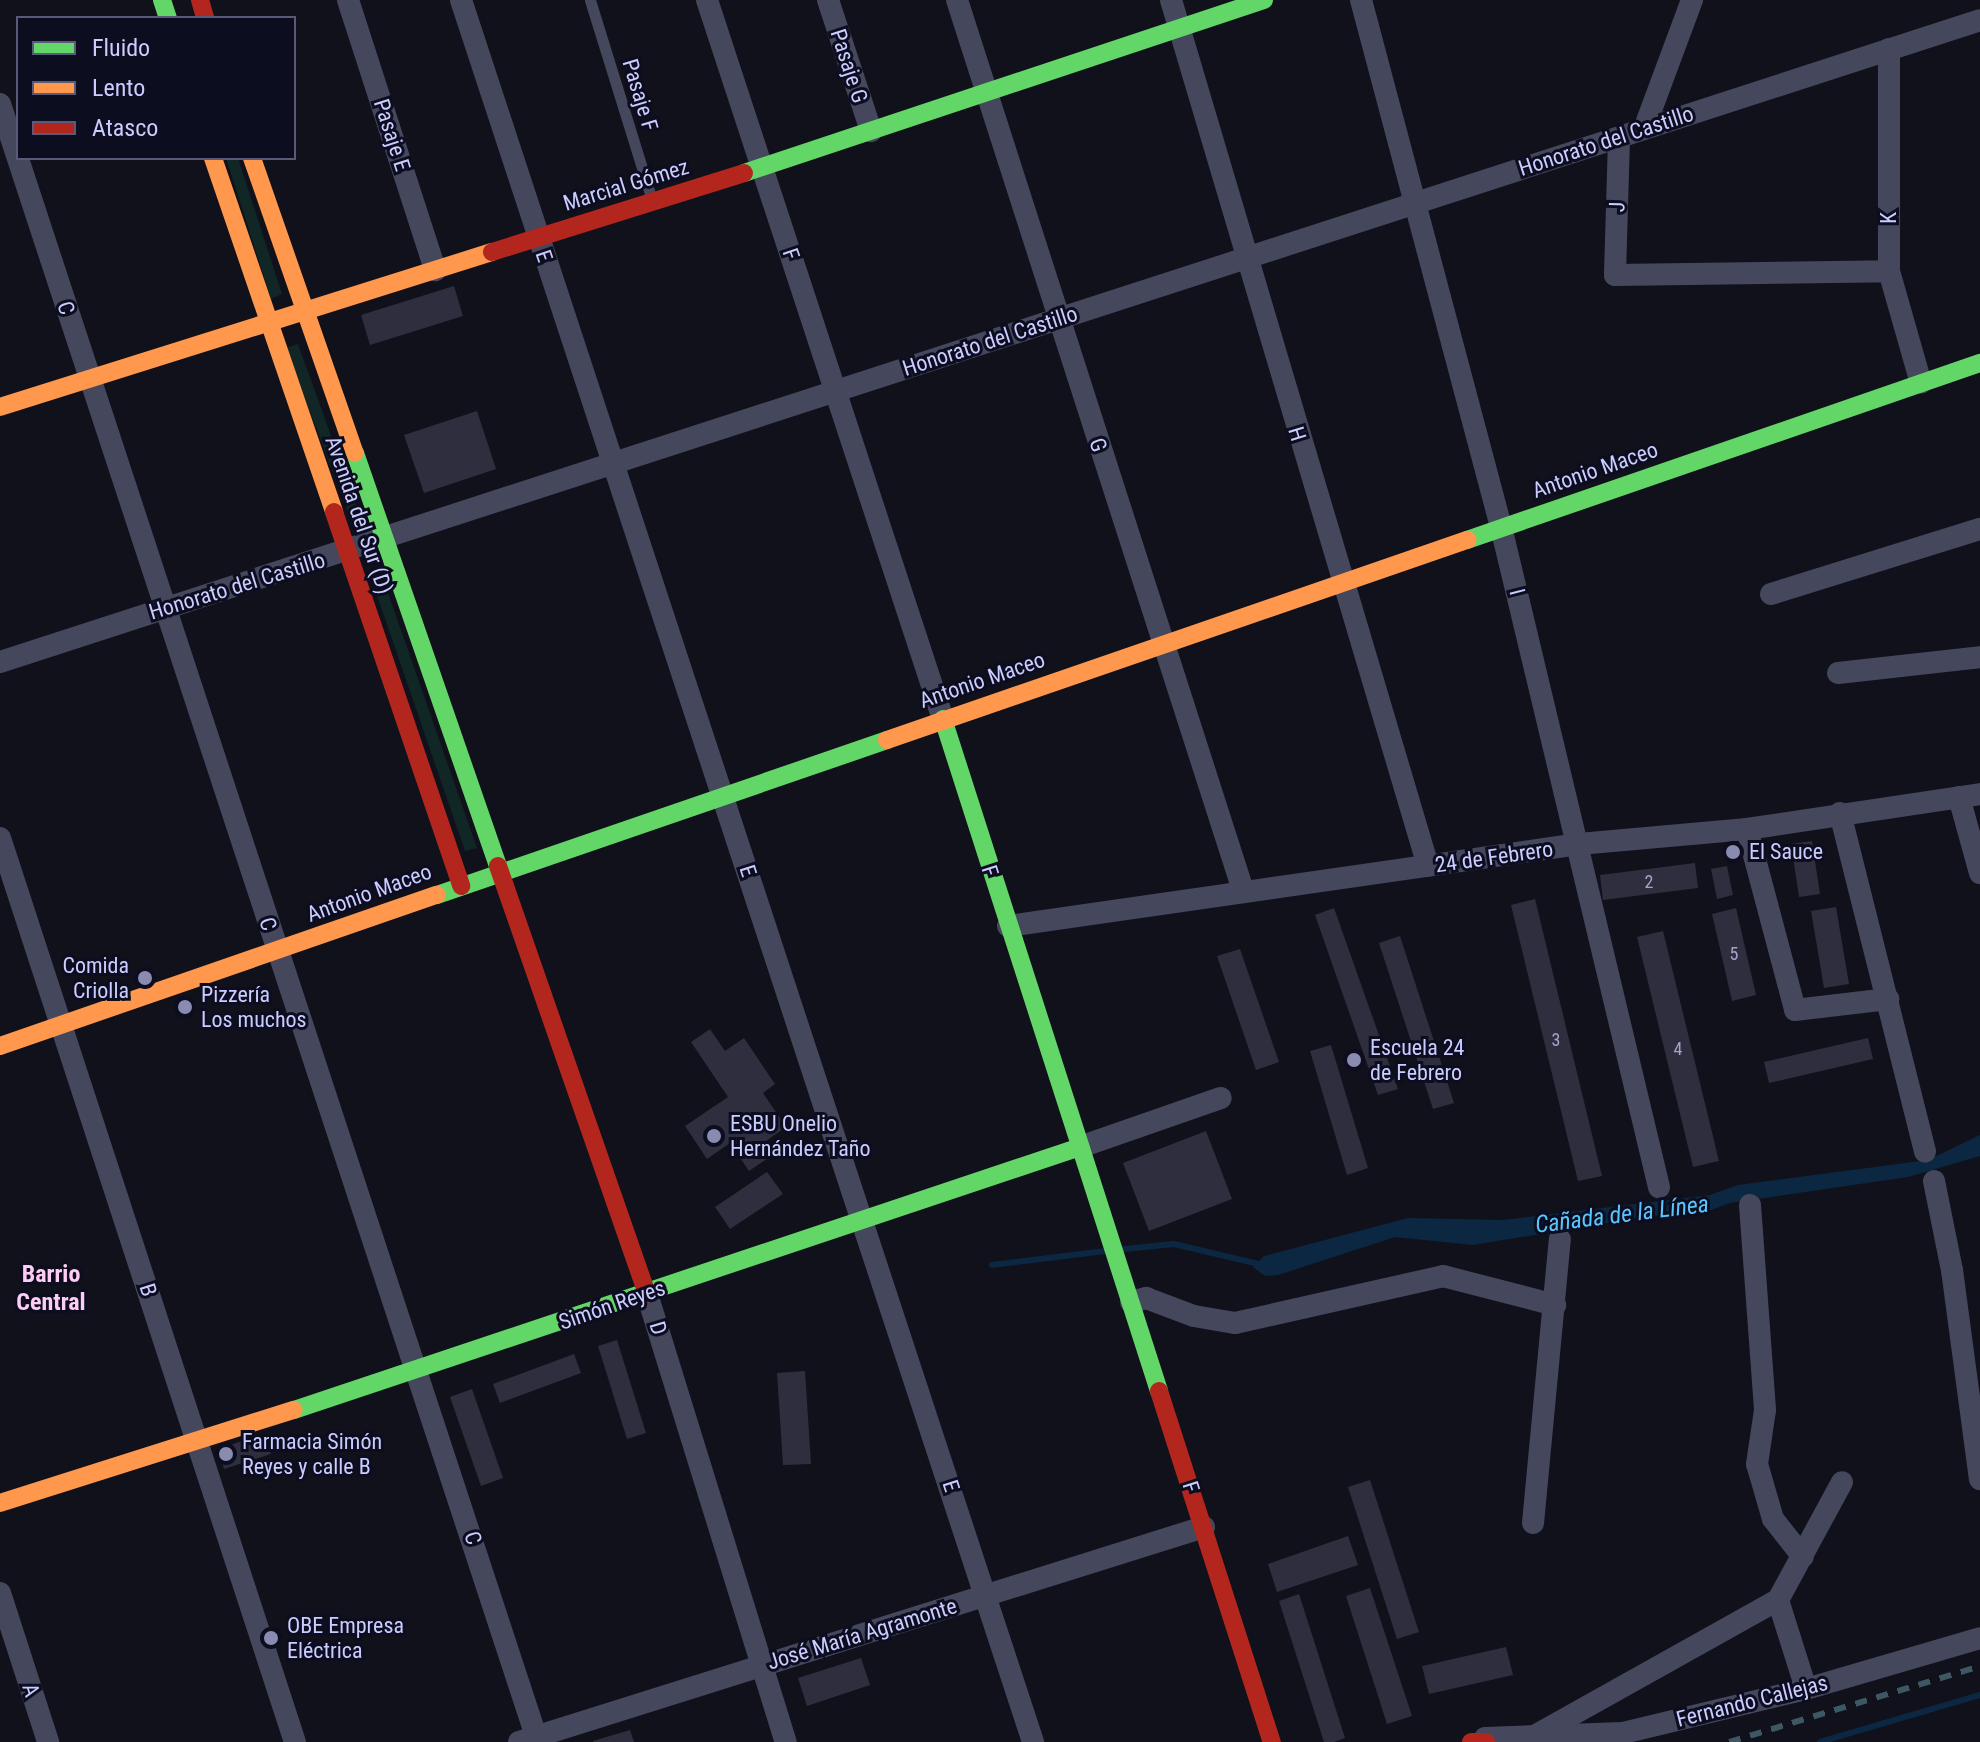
<!DOCTYPE html>
<meta charset="utf-8">
<style>
body{margin:0}
#map{position:relative;width:1980px;height:1742px;overflow:hidden;background:#11111c;font-family:"Roboto Condensed",sans-serif}
div>[style]{position:absolute}
.green>*{inset:0;background:#102725}
.water>*{inset:0;background:#0c2741}
.stream>*{height:6px;margin:-3px;padding:0 3px;transform-origin:3px;border-radius:3px;background:#0c2741}
.building>*{inset:0;background:#2e2e3e}
.lane>*{height:11px;margin:-5.5px;padding:0 5.5px;transform-origin:5.5px;border-radius:5.5px;background:#45475d}
.street>*{height:22px;margin:-11px;padding:0 11px;transform-origin:11px;border-radius:11px;background:#45475d}
.fast>*{height:18px;margin:-9px;padding:0 9px;transform-origin:9px;border-radius:9px;background:#63d668}
.slow>*{height:18px;margin:-9px;padding:0 9px;transform-origin:9px;border-radius:9px;background:#ff974d}
.jam>*{height:18px;margin:-9px;padding:0 9px;transform-origin:9px;border-radius:9px;background:#b3261e}
.rail>*{height:6px;margin-top:-3px;transform-origin:0;background:repeating-linear-gradient(90deg,#3d5763 0 12px,transparent 0 22px)}
.dots>*{width:22px;height:22px;translate:-50% -50%;box-sizing:border-box;border:4px solid #0d0d20;border-radius:50%}
span{translate:-50% -50%;white-space:nowrap;text-align:center;line-height:1.15;-webkit-text-stroke:6px #0d0d20;paint-order:stroke}
.number-label{font-size:18px;color:#a4a4cf}
.number-label span{-webkit-text-stroke-width:0}
.street-label{font-size:22px;color:#cbccff}
.poi-label{font-size:22px;color:#cbccff}
.left{translate:0 -50%;text-align:left}
.right{translate:-100% -50%;text-align:right}
.water-label{font-size:24px;color:#59c7ff;font-style:italic}
.neighbourhood-label{font-size:24px;color:#ffcdf3;font-weight:700}
.legend{position:absolute;left:16px;top:16px;width:280px;height:144px;box-sizing:border-box;background:#0d0d20;border:2px solid #595979;margin:0;padding:10px 14px;list-style:none;font-size:24px;color:#cbccff}
.legend li{display:flex;align-items:center;gap:16px;height:40px}
.legend b{width:40px;border:2px solid #595979}
</style>
<div id="map">
<div class="green">
<i style="clip-path:polygon(226px 158px,238px 158px,282px 294px,271px 299px)"></i>
<i style="clip-path:polygon(298px 344px,364px 527px,355px 531px,286px 348px)"></i>
<i style="clip-path:polygon(380px 570px,477px 848px,465px 851px,370px 575px)"></i>
</div>
<div class="water">
<i style="clip-path:polygon(1980px 1135px,1980px 1156px,1908px 1177px,1730px 1203px,1700px 1214px,1651px 1216px,1473px 1245px,1395px 1237px,1278px 1275px,1265px 1276px,1253px 1267px,1264px 1256px,1408px 1218px,1503px 1220px,1710px 1195px,1738px 1185px,1928px 1160px)"></i>
</div>
<div class="stream">
<i style="left:1124px;top:1249px;width:50px;rotate:-5.7deg"></i>
<i style="left:1174px;top:1244px;width:91px;rotate:13.3deg"></i>
<i style="left:992px;top:1265px;width:114px;rotate:-7.1deg"></i>
<i style="left:1820px;top:1742px;width:167px;rotate:-16.4deg"></i>
</div>
<div class="building">
<i style="clip-path:polygon(454px 286px,463px 316px,370px 345px,361px 315px)"></i>
<i style="clip-path:polygon(477px 411px,496px 469px,424px 493px,404px 435px)"></i>
<i style="clip-path:polygon(1812px 841px,1820px 894px,1799px 897px,1791px 844px)"></i>
<i style="clip-path:polygon(1695px 863px,1698px 888px,1603px 900px,1600px 875px)"></i>
<i style="clip-path:polygon(1727px 866px,1733px 895px,1717px 899px,1711px 869px)"></i>
<i style="clip-path:polygon(1535px 899px,1602px 1176px,1578px 1181px,1511px 905px)"></i>
<i style="clip-path:polygon(1836px 907px,1849px 984px,1824px 988px,1811px 911px)"></i>
<i style="clip-path:polygon(1334px 908px,1398px 1089px,1378px 1095px,1315px 915px)"></i>
<i style="clip-path:polygon(1736px 908px,1756px 995px,1732px 1001px,1712px 914px)"></i>
<i style="clip-path:polygon(1663px 931px,1719px 1161px,1693px 1167px,1637px 937px)"></i>
<i style="clip-path:polygon(1400px 936px,1454px 1103px,1433px 1109px,1379px 943px)"></i>
<i style="clip-path:polygon(1240px 949px,1279px 1062px,1256px 1070px,1217px 956px)"></i>
<i style="clip-path:polygon(710px 1029px,725px 1051px,744px 1038px,775px 1084px,763px 1093px,786px 1127px,766px 1141px,774px 1154px,749px 1171px,730px 1143px,707px 1159px,685px 1126px,728px 1097px,691px 1042px)"></i>
<i style="clip-path:polygon(1868px 1038px,1873px 1059px,1769px 1083px,1764px 1062px)"></i>
<i style="clip-path:polygon(1331px 1045px,1368px 1168px,1347px 1175px,1310px 1051px)"></i>
<i style="clip-path:polygon(1206px 1131px,1232px 1199px,1149px 1231px,1123px 1163px)"></i>
<i style="clip-path:polygon(767px 1172px,783px 1194px,730px 1229px,715px 1207px)"></i>
<i style="clip-path:polygon(617px 1340px,646px 1433px,627px 1439px,598px 1346px)"></i>
<i style="clip-path:polygon(574px 1354px,581px 1373px,500px 1403px,493px 1384px)"></i>
<i style="clip-path:polygon(805px 1371px,811px 1464px,783px 1465px,777px 1373px)"></i>
<i style="clip-path:polygon(472px 1389px,503px 1478px,481px 1486px,450px 1397px)"></i>
<i style="clip-path:polygon(264px 1434px,271px 1454px,224px 1469px,218px 1449px)"></i>
<i style="clip-path:polygon(1370px 1480px,1419px 1632px,1397px 1639px,1348px 1487px)"></i>
<i style="clip-path:polygon(1348px 1536px,1358px 1565px,1277px 1592px,1268px 1564px)"></i>
<i style="clip-path:polygon(1370px 1588px,1412px 1716px,1387px 1724px,1346px 1596px)"></i>
<i style="clip-path:polygon(1299px 1594px,1345px 1738px,1334px 1742px,1324px 1742px,1279px 1601px)"></i>
<i style="clip-path:polygon(1506px 1647px,1513px 1675px,1429px 1694px,1422px 1666px)"></i>
<i style="clip-path:polygon(861px 1658px,870px 1685px,807px 1706px,798px 1678px)"></i>
<i style="clip-path:polygon(630px 1730px,634px 1742px,593px 1742px,593px 1741px)"></i>
</div>
<div class="lane">
<i style="left:590px;top:0;width:209px;rotate:72.8deg"></i>
</div>
<div class="street">
<i style="left:348px;top:0;width:284px;rotate:72.1deg"></i>
<i style="left:461px;top:0;width:1834px;rotate:71.82deg"></i>
<i style="left:707px;top:0;width:757px;rotate:71.83deg"></i>
<i style="left:828px;top:0;width:138px;rotate:71.8deg"></i>
<i style="left:957px;top:0;width:935px;rotate:72.19deg"></i>
<i style="left:1171px;top:0;width:903px;rotate:73.47deg"></i>
<i style="left:1361px;top:0;width:545px;rotate:75.12deg"></i>
<i style="left:1501px;top:527px;width:679px;rotate:76.54deg"></i>
<i style="left:1889px;top:49px;width:222px;rotate:90deg"></i>
<i style="left:1889px;top:271px;width:116px;rotate:74.1deg"></i>
<i style="left:0;top:104px;width:1724px;rotate:71.82deg"></i>
<i style="left:1644px;top:129px;width:138px;rotate:-69.6deg"></i>
<i style="left:1619px;top:139px;width:136px;rotate:91.7deg"></i>
<i style="left:1615px;top:275px;width:274px;rotate:-0.8deg"></i>
<i style="left:1771px;top:594px;width:219px;rotate:-17.3deg"></i>
<i style="left:0;top:662px;width:2081px;rotate:-17.96deg"></i>
<i style="left:1838px;top:673px;width:143px;rotate:-6.4deg"></i>
<i style="left:1959px;top:797px;width:79px;rotate:74.6deg"></i>
<i style="left:1840px;top:813px;width:349px;rotate:75.9deg"></i>
<i style="left:1747px;top:829px;width:187px;rotate:75.1deg"></i>
<i style="left:1795px;top:1010px;width:94px;rotate:-6.7deg"></i>
<i style="left:0;top:838px;width:951px;rotate:71.93deg"></i>
<i style="left:1008px;top:926px;width:577px;rotate:-8.17deg"></i>
<i style="left:1579px;top:844px;width:169px;rotate:-5.1deg"></i>
<i style="left:1747px;top:829px;width:236px;rotate:-8.5deg"></i>
<i style="left:1080px;top:1147px;width:149px;rotate:-19.2deg"></i>
<i style="left:1934px;top:1181px;width:91px;rotate:78.6deg"></i>
<i style="left:1952px;top:1270px;width:211px;rotate:82.4deg"></i>
<i style="left:1750px;top:1205px;width:206px;rotate:85.8deg"></i>
<i style="left:1765px;top:1410px;width:55px;rotate:98.4deg"></i>
<i style="left:1757px;top:1464px;width:57px;rotate:73.8deg"></i>
<i style="left:1773px;top:1519px;width:48px;rotate:51.7deg"></i>
<i style="left:647px;top:1294px;width:469px;rotate:72.8deg"></i>
<i style="left:1131px;top:1302px;width:16px;rotate:-15deg"></i>
<i style="left:1146px;top:1298px;width:51px;rotate:20.6deg"></i>
<i style="left:1194px;top:1316px;width:42px;rotate:9.7deg"></i>
<i style="left:1235px;top:1323px;width:213px;rotate:-12.7deg"></i>
<i style="left:1443px;top:1276px;width:116px;rotate:14.5deg"></i>
<i style="left:1533px;top:1523px;width:285px;rotate:-84.6deg"></i>
<i style="left:0;top:1593px;width:157px;rotate:72.1deg"></i>
<i style="left:1778px;top:1600px;width:93px;rotate:72.5deg"></i>
<i style="left:1536px;top:1735px;width:277px;rotate:-29.2deg"></i>
<i style="left:1778px;top:1600px;width:134px;rotate:-61.5deg"></i>
<i style="left:1485px;top:1738px;width:138px;rotate:-2.1deg"></i>
<i style="left:1623px;top:1733px;width:188px;rotate:-13.5deg"></i>
<i style="left:1806px;top:1689px;width:181px;rotate:-16.3deg"></i>
<i style="left:519px;top:1742px;width:718px;rotate:-17.43deg"></i>
</div>
<div class="fast">
<i style="left:162px;top:0;width:19px;rotate:72deg"></i>
<i style="left:744px;top:173px;width:548px;rotate:-18.4deg"></i>
<i style="left:355px;top:453px;width:437px;rotate:70.9deg"></i>
<i style="left:1467px;top:540px;width:543px;rotate:-19.04deg"></i>
<i style="left:943px;top:719px;width:706px;rotate:72.18deg"></i>
<i style="left:437px;top:895px;width:476px;rotate:-19deg"></i>
<i style="left:294px;top:1410px;width:829px;rotate:-18.5deg"></i>
</div>
<div class="slow">
<i style="left:213px;top:158px;width:374px;rotate:71.1deg"></i>
<i style="left:252px;top:158px;width:312px;rotate:70.8deg"></i>
<i style="left:0;top:407px;width:516px;rotate:-17.49deg"></i>
<i style="left:887px;top:740px;width:614px;rotate:-19.03deg"></i>
<i style="left:0;top:1046px;width:462px;rotate:-19.1deg"></i>
<i style="left:0;top:1503px;width:308px;rotate:-17.6deg"></i>
</div>
<div class="jam">
<i style="left:200px;top:0;width:19px;rotate:74deg"></i>
<i style="left:492px;top:252px;width:264px;rotate:-17.4deg"></i>
<i style="left:334px;top:512px;width:395px;rotate:71.2deg"></i>
<i style="left:498px;top:866px;width:453px;rotate:70.8deg"></i>
<i style="left:1159px;top:1391px;width:369px;rotate:72.2deg"></i>
<i style="left:1471px;top:1742px;width:15px"></i>
</div>
<div class="rail">
<i style="left:1729px;top:1742px;width:262px;rotate:-16.8deg"></i>
</div>
<div class="dots">
<i style="left:1733px;top:852px;background:#8a8bb0"></i>
<i style="left:145px;top:978px;background:#8a8bb0"></i>
<i style="left:185px;top:1007px;background:#8a8bb0"></i>
<i style="left:1354px;top:1060px;background:#8a8bb0"></i>
<i style="left:714px;top:1136px;background:#8a8bb0"></i>
<i style="left:226px;top:1454px;background:#8a8bb0"></i>
<i style="left:271px;top:1638px;background:#8a8bb0"></i>
</div>
<div class="number-label">
<span style="left:1649px;top:882px">2</span>
<span style="left:1734px;top:954px">5</span>
<span style="left:1556px;top:1040px">3</span>
<span style="left:1678px;top:1049px">4</span>
</div>
<div class="street-label">
<span style="left:849px;top:66px;rotate:72deg">Pasaje G</span>
<span style="left:640px;top:95px;rotate:73deg">Pasaje F</span>
<span style="left:392px;top:135px;rotate:72deg">Pasaje E</span>
<span style="left:1606px;top:141px;rotate:-18deg">Honorato del Castillo</span>
<span style="left:626px;top:185px;rotate:-17deg">Marcial Gómez</span>
<span style="left:1617px;top:207px;rotate:-88deg">J</span>
<span style="left:1889px;top:218px;rotate:-90deg">K</span>
<span style="left:791px;top:254px;rotate:71deg">F</span>
<span style="left:544px;top:256px;rotate:71deg">E</span>
<span style="left:66px;top:308px;rotate:72deg">C</span>
<span style="left:990px;top:341px;rotate:-18deg">Honorato del Castillo</span>
<span style="left:1297px;top:434px;rotate:73deg">H</span>
<span style="left:1098px;top:445px;rotate:71deg">G</span>
<span style="left:1595px;top:470px;rotate:-19deg">Antonio Maceo</span>
<span style="left:359px;top:515px;rotate:71deg">Avenida del Sur (D)</span>
<span style="left:237px;top:586px;rotate:-17deg">Honorato del Castillo</span>
<span style="left:1517px;top:592px;rotate:76deg">I</span>
<span style="left:982px;top:680px;rotate:-19deg">Antonio Maceo</span>
<span style="left:1494px;top:857px;rotate:-8deg">24 de Febrero</span>
<span style="left:748px;top:871px;rotate:72deg">E</span>
<span style="left:990px;top:871px;rotate:72deg">F</span>
<span style="left:369px;top:893px;rotate:-20deg">Antonio Maceo</span>
<span style="left:268px;top:924px;rotate:72deg">C</span>
<span style="left:148px;top:1290px;rotate:72deg">B</span>
<span style="left:612px;top:1305px;rotate:-19deg">Simón Reyes</span>
<span style="left:658px;top:1328px;rotate:73deg">D</span>
<span style="left:951px;top:1486px;rotate:72deg">E</span>
<span style="left:1191px;top:1487px;rotate:72deg">F</span>
<span style="left:473px;top:1538px;rotate:72deg">C</span>
<span style="left:862px;top:1634px;rotate:-17deg">José María Agramonte</span>
<span style="left:31px;top:1690px;rotate:72deg">A</span>
<span style="left:1752px;top:1701px;rotate:-14deg">Fernando Callejas</span>
</div>
<div class="poi-label">
<span class="left" style="left:1749px;top:852px">El Sauce</span>
<span class="right" style="left:129px;top:978px">Comida<br>Criolla</span>
<span class="left" style="left:201px;top:1007px">Pizzería<br>Los muchos</span>
<span class="left" style="left:1370px;top:1060px">Escuela 24<br>de Febrero</span>
<span class="left" style="left:730px;top:1136px">ESBU Onelio<br>Hernández Taño</span>
<span class="left" style="left:242px;top:1454px">Farmacia Simón<br>Reyes y calle B</span>
<span class="left" style="left:287px;top:1638px">OBE Empresa<br>Eléctrica</span>
</div>
<div class="water-label">
<span style="left:1622px;top:1215px;rotate:-7deg">Cañada de la Línea</span>
</div>
<div class="neighbourhood-label">
<span style="left:51px;top:1289px">Barrio<br>Central</span>
</div>
<ul class="legend">
<li><b style="height:10px;background:#63d668"></b>Fluido</li>
<li><b style="height:10px;background:#ff974d"></b>Lento</li>
<li><b style="height:10px;background:#b3261e"></b>Atasco</li>
</ul>
</div>
